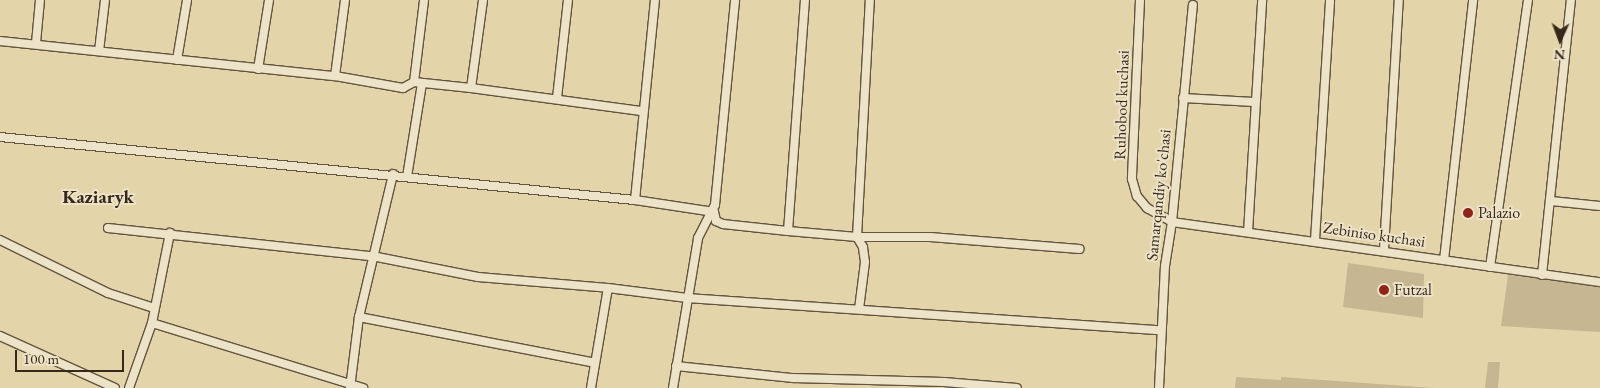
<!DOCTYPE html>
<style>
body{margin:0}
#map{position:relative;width:1600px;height:388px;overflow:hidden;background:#e3d4aa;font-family:"EB Garamond",serif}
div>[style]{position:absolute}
.green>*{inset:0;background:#c6b792}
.roads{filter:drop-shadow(1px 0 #62543e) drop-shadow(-1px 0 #62543e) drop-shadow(0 1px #62543e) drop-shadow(0 -1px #62543e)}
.minor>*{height:8px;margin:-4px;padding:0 4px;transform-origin:4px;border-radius:4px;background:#ede3c8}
.dots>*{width:14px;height:14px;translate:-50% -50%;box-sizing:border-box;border:2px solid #ede3c8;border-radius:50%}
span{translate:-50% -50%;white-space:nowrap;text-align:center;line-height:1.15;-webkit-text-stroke:4px #ede3c8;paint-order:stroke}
.street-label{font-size:16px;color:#37291a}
.poi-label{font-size:16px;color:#37291a}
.left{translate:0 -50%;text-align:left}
.quarter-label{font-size:19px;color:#37291a;font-weight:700}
.north{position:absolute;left:1535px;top:15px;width:50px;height:50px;-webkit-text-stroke:4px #ede3c8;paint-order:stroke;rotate:182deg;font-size:14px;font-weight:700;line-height:20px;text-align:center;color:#37291a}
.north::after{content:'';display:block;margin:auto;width:18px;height:22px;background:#37291a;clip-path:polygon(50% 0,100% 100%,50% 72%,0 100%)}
.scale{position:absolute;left:15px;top:350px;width:109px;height:22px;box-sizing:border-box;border:2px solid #37291a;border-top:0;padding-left:6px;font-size:15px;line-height:18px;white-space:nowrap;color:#37291a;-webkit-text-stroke:4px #ede3c8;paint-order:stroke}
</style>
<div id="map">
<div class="green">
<i style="clip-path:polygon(1348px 263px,1424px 274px,1423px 318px,1343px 307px)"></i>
<i style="clip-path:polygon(1508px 275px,1600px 285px,1600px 332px,1501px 326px)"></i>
<i style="clip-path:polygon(1488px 362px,1500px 362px,1498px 388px,1485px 388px)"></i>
<i style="clip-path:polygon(1236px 377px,1281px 380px,1281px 377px,1434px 388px,1235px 388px)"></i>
</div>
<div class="roads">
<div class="minor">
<i style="left:1140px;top:0;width:179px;rotate:92.6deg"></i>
<i style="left:1132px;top:179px;width:18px;rotate:74deg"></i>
<i style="left:1137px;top:196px;width:16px;rotate:50deg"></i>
<i style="left:1147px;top:208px;width:29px;rotate:29deg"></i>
<i style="left:1172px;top:222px;width:432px;rotate:8deg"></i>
<i style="left:0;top:41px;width:337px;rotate:6deg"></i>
<i style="left:335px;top:76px;width:69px;rotate:10deg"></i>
<i style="left:403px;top:88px;width:13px;rotate:-29deg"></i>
<i style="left:414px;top:82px;width:57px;rotate:6deg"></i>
<i style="left:471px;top:88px;width:173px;rotate:7.7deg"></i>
<i style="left:36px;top:43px;width:43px;rotate:-84.7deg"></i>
<i style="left:99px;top:51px;width:51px;rotate:-83.3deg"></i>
<i style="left:177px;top:60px;width:61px;rotate:-80.5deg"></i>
<i style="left:258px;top:69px;width:70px;rotate:-80.9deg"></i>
<i style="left:335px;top:76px;width:77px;rotate:-82.5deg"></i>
<i style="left:414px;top:82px;width:83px;rotate:-83deg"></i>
<i style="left:471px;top:88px;width:89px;rotate:-82.2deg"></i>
<i style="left:557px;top:98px;width:99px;rotate:-83.6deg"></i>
<i style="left:1183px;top:98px;width:71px;rotate:3.2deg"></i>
<i style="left:0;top:137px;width:638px;rotate:5.67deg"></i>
<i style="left:635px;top:200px;width:80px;rotate:8.6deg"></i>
<i style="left:714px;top:212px;width:9px;rotate:77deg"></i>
<i style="left:716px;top:221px;width:8px;rotate:23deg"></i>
<i style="left:723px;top:224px;width:65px;rotate:6.1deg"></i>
<i style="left:788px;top:231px;width:69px;rotate:5deg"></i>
<i style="left:857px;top:237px;width:73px"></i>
<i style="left:930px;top:237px;width:150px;rotate:4.6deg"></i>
<i style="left:407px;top:177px;width:95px;rotate:-80.9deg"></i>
<i style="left:635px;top:200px;width:201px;rotate:-84.3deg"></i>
<i style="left:1551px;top:201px;width:49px;rotate:5.8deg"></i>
<i style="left:108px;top:228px;width:265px;rotate:6.1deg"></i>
<i style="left:372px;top:256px;width:108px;rotate:11.2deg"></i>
<i style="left:478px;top:277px;width:130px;rotate:4.8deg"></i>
<i style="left:608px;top:288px;width:80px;rotate:7.2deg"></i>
<i style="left:687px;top:298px;width:473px;rotate:3.9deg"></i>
<i style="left:788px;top:231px;width:232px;rotate:-85.8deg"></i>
<i style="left:1248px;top:232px;width:232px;rotate:-86.5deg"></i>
<i style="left:0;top:240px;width:120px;rotate:26.1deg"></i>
<i style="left:108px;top:293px;width:48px;rotate:18.1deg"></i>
<i style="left:1315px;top:240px;width:240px;rotate:-86.4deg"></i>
<i style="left:1384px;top:249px;width:249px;rotate:-86.6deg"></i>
<i style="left:1444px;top:260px;width:262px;rotate:-83.6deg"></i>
<i style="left:1490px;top:267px;width:270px;rotate:-81.9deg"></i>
<i style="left:1542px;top:275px;width:277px;rotate:-84deg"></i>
<i style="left:859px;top:309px;width:47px;rotate:-82.7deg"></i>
<i style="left:865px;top:262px;width:15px;rotate:-98deg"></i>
<i style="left:863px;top:247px;width:12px;rotate:-121deg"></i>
<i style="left:857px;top:237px;width:237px;rotate:-86.9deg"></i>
<i style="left:359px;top:317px;width:240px;rotate:11deg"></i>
<i style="left:152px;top:323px;width:221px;rotate:17.1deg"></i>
<i style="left:0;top:336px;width:126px;rotate:24.3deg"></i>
<i style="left:676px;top:366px;width:118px;rotate:5.9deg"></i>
<i style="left:793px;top:378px;width:151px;rotate:1.5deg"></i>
<i style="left:944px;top:382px;width:73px;rotate:4.7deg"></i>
<i style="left:129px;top:388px;width:69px;rotate:-70.5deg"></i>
<i style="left:152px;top:323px;width:92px;rotate:-78.7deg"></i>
<i style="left:350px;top:388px;width:72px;rotate:-82.8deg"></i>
<i style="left:359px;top:317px;width:147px;rotate:-76.6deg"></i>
<i style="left:591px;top:388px;width:101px;rotate:-80.4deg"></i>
<i style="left:673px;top:388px;width:152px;rotate:-80.5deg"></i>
<i style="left:698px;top:238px;width:37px;rotate:-63deg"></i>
<i style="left:715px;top:205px;width:206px;rotate:-84.4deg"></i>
<i style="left:1159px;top:388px;width:122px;rotate:-87.2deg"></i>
<i style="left:1165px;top:266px;width:45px;rotate:-81deg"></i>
<i style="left:1172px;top:222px;width:218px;rotate:-84.5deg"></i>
</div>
</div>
<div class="dots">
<i style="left:1468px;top:213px;background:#8f2418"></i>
<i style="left:1384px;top:290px;background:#8f2418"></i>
</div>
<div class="street-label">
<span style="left:1122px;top:105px;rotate:-88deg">Ruhobod kuchasi</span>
<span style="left:1159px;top:195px;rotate:-84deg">Samarqandiy ko'chasi</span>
<span style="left:1374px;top:235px;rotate:8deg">Zebiniso kuchasi</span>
</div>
<div class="poi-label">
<span class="left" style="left:1478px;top:213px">Palazio</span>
<span class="left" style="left:1394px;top:290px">Futzal</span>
</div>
<div class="quarter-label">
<span style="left:98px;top:197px">Kaziaryk</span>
</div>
<div class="north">N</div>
<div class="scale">100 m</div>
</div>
